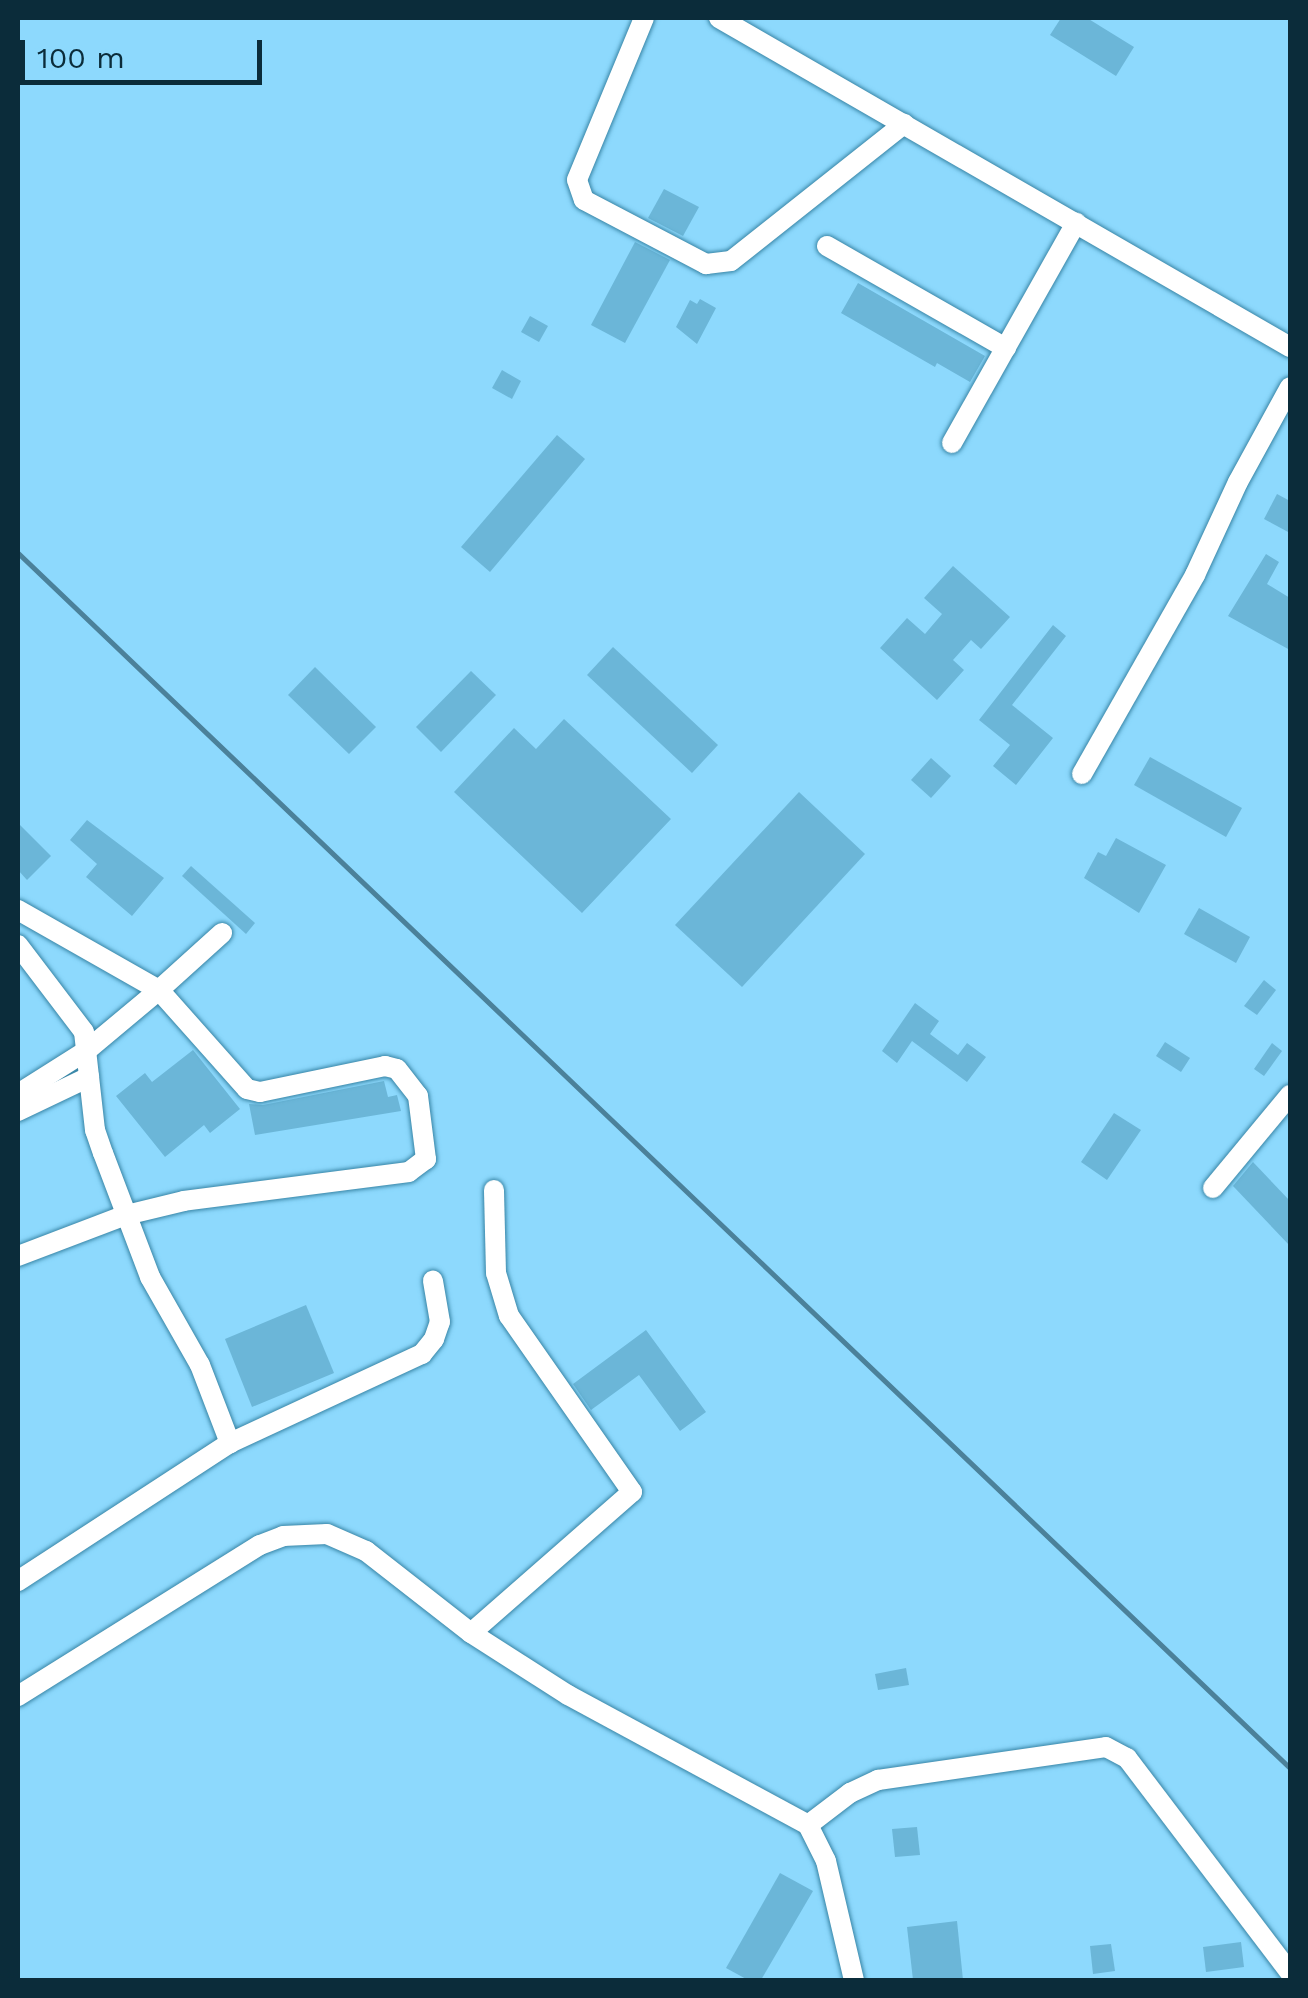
<!DOCTYPE html>
<style>
body{margin:0}
#map{position:relative;width:1308px;height:1998px;overflow:hidden;background:#8dd9fd;font-family:"Work Sans",sans-serif}
div>[style]{position:absolute}
[style*='--x']{left:calc(var(--x)*1px);top:calc(var(--y)*1px);width:calc(var(--w)*1px);rotate:calc(var(--a)*1deg)}
.building>*{inset:0;background:#6bb6d8}
.roads{filter:drop-shadow(0 0 2px #3885a6) drop-shadow(0 0 2px #3885a6)}
.minor>*{height:20px;margin:-10px;padding:0 10px;transform-origin:10px;border-radius:10px;background:#fff}
.rail>*{height:5px;margin:-2.5px;padding:0 2.5px;transform-origin:2.5px;border-radius:2.5px;background:#4b819a}
span{translate:-50% -50%;white-space:nowrap;text-align:center;line-height:1.15;-webkit-text-stroke:10px #8dd9fd;paint-order:stroke}
.frame{position:absolute;inset:0;border:20px solid #0b2c3a;pointer-events:none}
.scale{position:absolute;left:20px;top:40px;width:242px;height:45px;box-sizing:border-box;border:5px solid #0b2c3a;border-top:0;padding-left:12px;font-size:30px;line-height:35px;white-space:nowrap;color:#0b2c3a;-webkit-text-stroke:8px #8dd9fd;paint-order:stroke}
</style>
<div id="map">
<div class="building">
<i style="clip-path:polygon(1061px 18px,1087px 18px,1134px 47px,1116px 76px,1050px 35px)"></i>
<i style="clip-path:polygon(664px 189px,699px 207px,683px 236px,648px 218px)"></i>
<i style="clip-path:polygon(635px 242px,670px 260px,625px 343px,591px 325px)"></i>
<i style="clip-path:polygon(858px 283px,985px 356px,970px 382px,937px 363px,935px 367px,841px 313px)"></i>
<i style="clip-path:polygon(700px 299px,716px 308px,697px 344px,676px 327px,690px 300px,697px 304px)"></i>
<i style="clip-path:polygon(530px 316px,548px 326px,539px 342px,521px 332px)"></i>
<i style="clip-path:polygon(502px 370px,521px 381px,512px 399px,492px 388px)"></i>
<i style="clip-path:polygon(557px 435px,585px 459px,490px 572px,461px 547px)"></i>
<i style="clip-path:polygon(1277px 494px,1290px 501px,1290px 533px,1264px 519px)"></i>
<i style="clip-path:polygon(1266px 554px,1279px 562px,1267px 584px,1290px 598px,1290px 650px,1228px 616px)"></i>
<i style="clip-path:polygon(953px 566px,1010px 617px,981px 649px,971px 640px,953px 660px,964px 670px,937px 700px,880px 648px,907px 618px,925px 634px,942px 614px,924px 598px)"></i>
<i style="clip-path:polygon(1053px 625px,1066px 636px,1012px 705px,1053px 738px,1016px 785px,993px 766px,1010px 745px,979px 720px)"></i>
<i style="clip-path:polygon(613px 647px,718px 745px,692px 773px,587px 675px)"></i>
<i style="clip-path:polygon(315px 667px,376px 727px,349px 754px,288px 695px)"></i>
<i style="clip-path:polygon(471px 671px,496px 695px,441px 752px,416px 727px)"></i>
<i style="clip-path:polygon(564px 719px,671px 819px,582px 913px,454px 792px,514px 728px,536px 749px)"></i>
<i style="clip-path:polygon(1150px 757px,1242px 808px,1226px 837px,1134px 785px)"></i>
<i style="clip-path:polygon(931px 758px,951px 776px,931px 798px,911px 780px)"></i>
<i style="clip-path:polygon(799px 792px,865px 854px,742px 987px,675px 925px)"></i>
<i style="clip-path:polygon(87px 820px,164px 878px,132px 916px,86px 877px,97px 864px,70px 840px)"></i>
<i style="clip-path:polygon(18px 823px,51px 856px,27px 880px,18px 870px)"></i>
<i style="clip-path:polygon(1116px 838px,1166px 865px,1139px 913px,1084px 878px,1098px 852px,1106px 856px)"></i>
<i style="clip-path:polygon(191px 866px,255px 923px,246px 934px,182px 876px)"></i>
<i style="clip-path:polygon(1199px 908px,1250px 937px,1236px 963px,1184px 934px)"></i>
<i style="clip-path:polygon(1264px 980px,1276px 990px,1257px 1015px,1244px 1006px)"></i>
<i style="clip-path:polygon(915px 1003px,939px 1021px,930px 1034px,958px 1055px,967px 1043px,986px 1057px,967px 1082px,912px 1041px,897px 1063px,882px 1051px)"></i>
<i style="clip-path:polygon(1165px 1042px,1190px 1058px,1181px 1072px,1156px 1056px)"></i>
<i style="clip-path:polygon(1272px 1043px,1282px 1051px,1264px 1076px,1254px 1069px)"></i>
<i style="clip-path:polygon(193px 1050px,240px 1109px,210px 1133px,204px 1125px,165px 1157px,116px 1096px,145px 1073px,152px 1082px)"></i>
<i style="clip-path:polygon(384px 1081px,388px 1097px,397px 1095px,401px 1111px,255px 1135px,249px 1104px,263px 1105px)"></i>
<i style="clip-path:polygon(1114px 1113px,1141px 1130px,1107px 1180px,1081px 1162px)"></i>
<i style="clip-path:polygon(1253px 1162px,1290px 1201px,1290px 1246px,1233px 1186px)"></i>
<i style="clip-path:polygon(306px 1305px,334px 1373px,252px 1407px,225px 1339px)"></i>
<i style="clip-path:polygon(646px 1330px,706px 1412px,680px 1431px,639px 1375px,591px 1410px,573px 1384px)"></i>
<i style="clip-path:polygon(906px 1668px,909px 1685px,878px 1690px,875px 1674px)"></i>
<i style="clip-path:polygon(917px 1827px,920px 1855px,895px 1857px,892px 1829px)"></i>
<i style="clip-path:polygon(780px 1873px,813px 1891px,761px 1980px,748px 1980px,726px 1968px)"></i>
<i style="clip-path:polygon(957px 1921px,963px 1980px,913px 1980px,907px 1927px)"></i>
<i style="clip-path:polygon(1241px 1942px,1244px 1967px,1206px 1972px,1203px 1947px)"></i>
<i style="clip-path:polygon(1111px 1944px,1115px 1971px,1093px 1974px,1090px 1946px)"></i>
</div>
<div class="roads">
<div class="minor">
<i style="--x:644;--y:18;--w:175;--a:112.5"></i>
<i style="--x:577;--y:180;--w:21;--a:71"></i>
<i style="--x:584;--y:200;--w:138;--a:27.7"></i>
<i style="--x:706;--y:264;--w:25;--a:-7"></i>
<i style="--x:731;--y:261;--w:221;--a:-38.4"></i>
<i style="--x:719;--y:18;--w:659;--a:29.95"></i>
<i style="--x:827;--y:246;--w:206;--a:29.7"></i>
<i style="--x:952;--y:443;--w:253;--a:-60.6"></i>
<i style="--x:1082;--y:774;--w:229;--a:-60.4"></i>
<i style="--x:1195;--y:575;--w:102;--a:-65.2"></i>
<i style="--x:1238;--y:482;--w:108;--a:-61.3"></i>
<i style="--x:18;--y:910;--w:162;--a:29.6"></i>
<i style="--x:159;--y:990;--w:85;--a:-42.1"></i>
<i style="--x:18;--y:945;--w:109;--a:52.8"></i>
<i style="--x:84;--y:1032;--w:99;--a:83.6"></i>
<i style="--x:95;--y:1130;--w:24;--a:71"></i>
<i style="--x:103;--y:1153;--w:133;--a:69.2"></i>
<i style="--x:150;--y:1277;--w:101;--a:60.4"></i>
<i style="--x:200;--y:1365;--w:84;--a:69"></i>
<i style="--x:18;--y:1094;--w:80;--a:-32.3"></i>
<i style="--x:86;--y:1051;--w:95;--a:-39.9"></i>
<i style="--x:159;--y:990;--w:132;--a:48.4"></i>
<i style="--x:247;--y:1089;--w:13;--a:13"></i>
<i style="--x:260;--y:1092;--w:128;--a:-11.7"></i>
<i style="--x:385;--y:1066;--w:12;--a:14"></i>
<i style="--x:397;--y:1069;--w:34;--a:52"></i>
<i style="--x:418;--y:1096;--w:64;--a:82.8"></i>
<i style="--x:426;--y:1159;--w:21;--a:143"></i>
<i style="--x:409;--y:1172;--w:227;--a:172.7"></i>
<i style="--x:184;--y:1201;--w:60;--a:166.4"></i>
<i style="--x:126;--y:1215;--w:116;--a:159.2"></i>
<i style="--x:18;--y:1111;--w:79;--a:-25.6"></i>
<i style="--x:1213;--y:1188;--w:121;--a:-50.4"></i>
<i style="--x:18;--y:1581;--w:253;--a:-33.1"></i>
<i style="--x:230;--y:1443;--w:212;--a:-24.9"></i>
<i style="--x:422;--y:1354;--w:19;--a:-51"></i>
<i style="--x:434;--y:1339;--w:18;--a:-71"></i>
<i style="--x:440;--y:1322;--w:42;--a:-99.7"></i>
<i style="--x:471;--y:1633;--w:214;--a:-41.2"></i>
<i style="--x:632;--y:1492;--w:215;--a:-124.9"></i>
<i style="--x:509;--y:1316;--w:45;--a:-106.8"></i>
<i style="--x:496;--y:1273;--w:83;--a:-91.4"></i>
<i style="--x:18;--y:1696;--w:285;--a:-32"></i>
<i style="--x:260;--y:1545;--w:25;--a:-21"></i>
<i style="--x:283;--y:1536;--w:44;--a:-2.6"></i>
<i style="--x:327;--y:1534;--w:43;--a:23.6"></i>
<i style="--x:366;--y:1551;--w:133;--a:38"></i>
<i style="--x:471;--y:1633;--w:115;--a:32.6"></i>
<i style="--x:568;--y:1695;--w:273;--a:28.4"></i>
<i style="--x:808;--y:1825;--w:40;--a:63.4"></i>
<i style="--x:826;--y:1861;--w:122;--a:76.8"></i>
<i style="--x:808;--y:1825;--w:53;--a:-37.3"></i>
<i style="--x:850;--y:1793;--w:31;--a:-25"></i>
<i style="--x:878;--y:1780;--w:230;--a:-8.2"></i>
<i style="--x:1106;--y:1747;--w:24;--a:28"></i>
<i style="--x:1127;--y:1758;--w:270;--a:52.8"></i>
</div>
</div>
<div class="rail">
<i style="--x:18;--y:553;--w:1759;--a:43.69"></i>
</div>
<div class="frame"></div>
<div class="scale">100 m</div>
</div>
